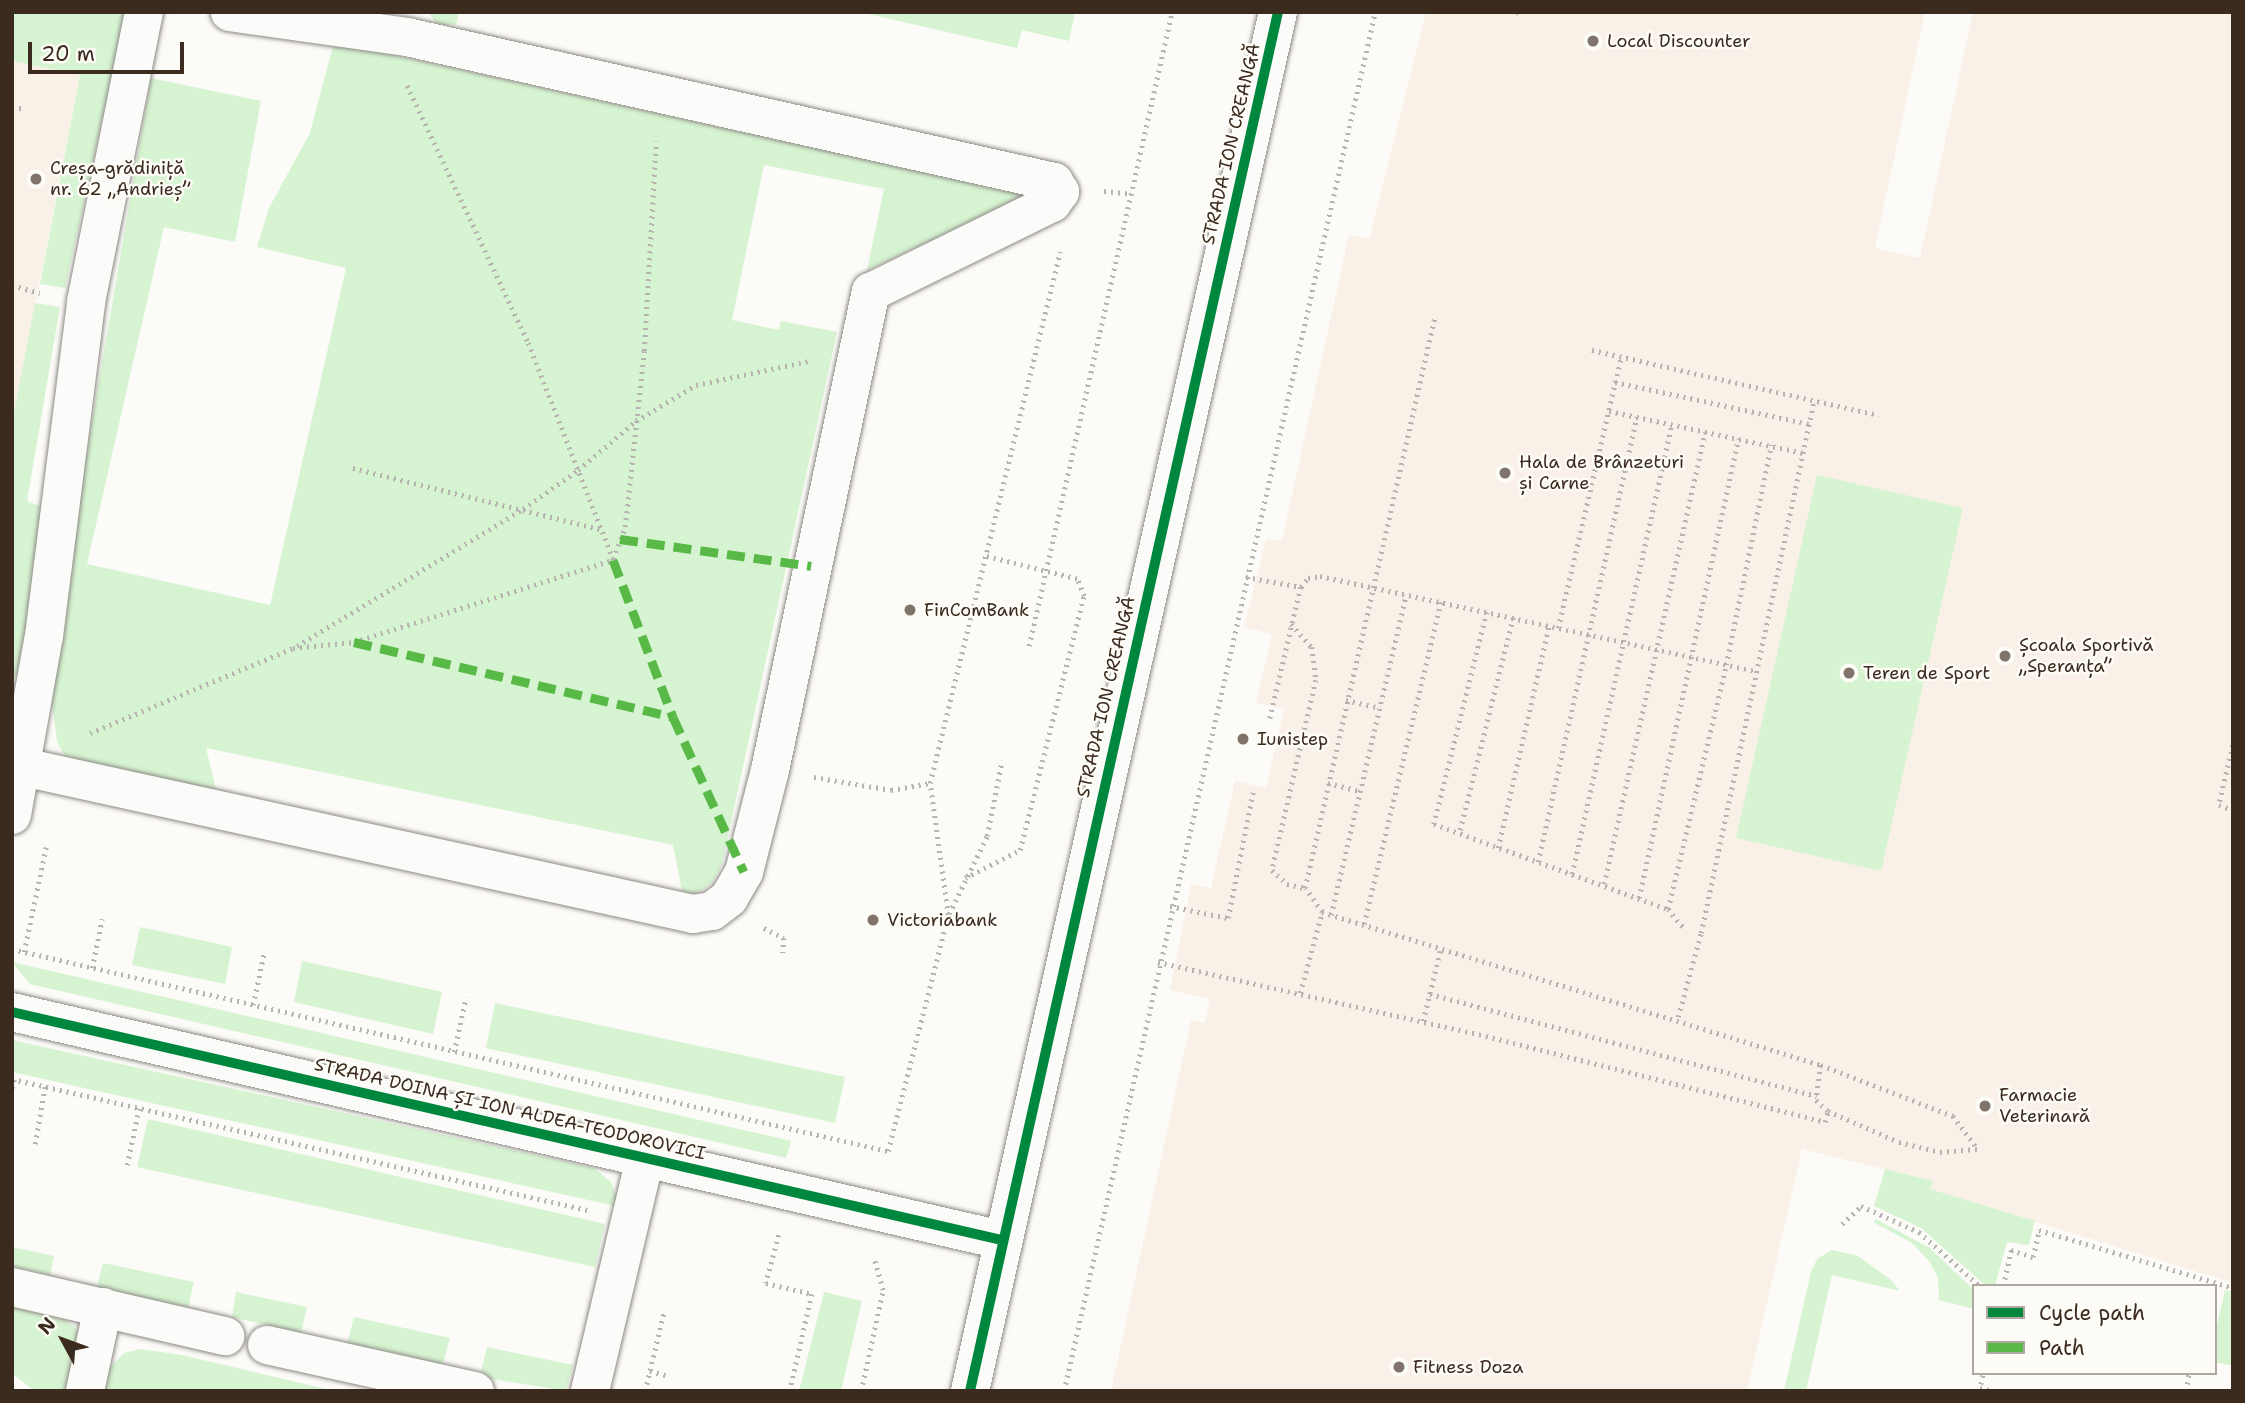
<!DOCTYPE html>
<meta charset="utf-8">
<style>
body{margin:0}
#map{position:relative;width:2245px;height:1403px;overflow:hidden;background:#fcfbf8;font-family:"Shantell Sans",sans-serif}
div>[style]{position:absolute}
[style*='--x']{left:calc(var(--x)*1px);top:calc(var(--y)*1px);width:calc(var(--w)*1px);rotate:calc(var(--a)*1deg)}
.built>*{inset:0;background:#f9f1e8}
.green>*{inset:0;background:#d6f4d1}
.path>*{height:4.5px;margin-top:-2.25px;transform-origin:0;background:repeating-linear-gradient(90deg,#b6b4b1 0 2px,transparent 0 7px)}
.roads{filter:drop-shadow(0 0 2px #8d8985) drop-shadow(0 0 2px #8d8985)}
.minor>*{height:38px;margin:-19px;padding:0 19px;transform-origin:19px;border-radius:19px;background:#fbfbf9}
.major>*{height:38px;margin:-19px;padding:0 19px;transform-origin:19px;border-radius:19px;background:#fbfbf9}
.quiet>*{height:9px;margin-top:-4.5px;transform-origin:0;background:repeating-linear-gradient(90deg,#58b947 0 18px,transparent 0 27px)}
.cycleway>*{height:10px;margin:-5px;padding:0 5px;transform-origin:5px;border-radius:5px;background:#00873e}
.dots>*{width:19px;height:19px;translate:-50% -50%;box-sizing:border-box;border:4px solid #fdfcf7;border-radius:50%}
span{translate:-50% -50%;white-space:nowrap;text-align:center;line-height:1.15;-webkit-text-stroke:5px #fdfcf7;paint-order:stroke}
.poi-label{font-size:18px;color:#3b2a1e}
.left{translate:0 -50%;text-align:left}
.street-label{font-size:18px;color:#3b2a1e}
.frame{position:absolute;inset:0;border:14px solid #3b2a1e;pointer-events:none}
.legend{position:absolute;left:1972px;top:1284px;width:245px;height:91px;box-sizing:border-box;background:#fdfcf7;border:2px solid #afa8a0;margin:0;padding:9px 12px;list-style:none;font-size:21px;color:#3b2a1e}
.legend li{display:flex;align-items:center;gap:14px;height:35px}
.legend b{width:35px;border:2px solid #afa8a0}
.north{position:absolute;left:28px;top:1305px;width:70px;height:70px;-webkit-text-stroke:5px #fdfcf7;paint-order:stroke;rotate:311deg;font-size:19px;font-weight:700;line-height:28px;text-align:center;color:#3b2a1e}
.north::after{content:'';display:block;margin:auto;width:24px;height:32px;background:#3b2a1e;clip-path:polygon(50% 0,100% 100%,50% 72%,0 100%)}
.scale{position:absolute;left:28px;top:42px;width:156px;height:32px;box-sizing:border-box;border:4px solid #3b2a1e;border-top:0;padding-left:9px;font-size:21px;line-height:24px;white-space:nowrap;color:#3b2a1e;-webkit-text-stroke:5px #fdfcf7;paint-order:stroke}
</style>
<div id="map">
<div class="built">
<i style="clip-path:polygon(1426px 12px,1925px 12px,1875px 248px,1920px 258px,1973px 12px,2233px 12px,2233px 1283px,1930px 1189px,1932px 1181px,1802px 1149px,1747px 1391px,1111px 1391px,1191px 1020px,1205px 1023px,1210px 999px,1170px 990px,1191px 884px,1211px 888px,1235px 781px,1266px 788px,1284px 709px,1256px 703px,1272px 634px,1244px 627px,1266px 539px,1282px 540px,1349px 235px,1369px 239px)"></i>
<i style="clip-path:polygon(12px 61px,80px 75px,12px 423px)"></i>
</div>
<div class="green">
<i style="clip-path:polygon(12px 12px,126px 12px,65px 288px,40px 284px,80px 75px,12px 61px)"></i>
<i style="clip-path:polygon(428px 12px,459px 12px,456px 25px,437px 24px)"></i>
<i style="clip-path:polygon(859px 12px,1075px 12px,1069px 41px,1022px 30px,1017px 48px)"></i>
<i style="clip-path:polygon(334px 42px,1029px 195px,867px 270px,884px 189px,764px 165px,732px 320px,779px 330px,781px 321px,837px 332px,722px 864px,713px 882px,696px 894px,682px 891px,673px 845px,206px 748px,216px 789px,92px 768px,64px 755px,57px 741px,51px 696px,61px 602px,151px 78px,261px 101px,235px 242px,164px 227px,87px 564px,270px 605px,346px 268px,257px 247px,269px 208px,310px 133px)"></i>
<i style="clip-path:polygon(35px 303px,60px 307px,27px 501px,48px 509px,19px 671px,12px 680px,12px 423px)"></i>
<i style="clip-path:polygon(1817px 475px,1963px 508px,1881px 871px,1736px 838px)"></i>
<i style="clip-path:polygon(140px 927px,232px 947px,225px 984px,132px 965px)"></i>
<i style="clip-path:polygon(302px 961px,442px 992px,433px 1034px,294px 1002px)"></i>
<i style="clip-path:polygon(12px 962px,791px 1141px,786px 1158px,30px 984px)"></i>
<i style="clip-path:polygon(495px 1003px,845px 1077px,835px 1123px,486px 1048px)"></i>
<i style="clip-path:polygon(12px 1040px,594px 1168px,611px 1182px,620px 1207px,12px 1072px)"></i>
<i style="clip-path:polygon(148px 1119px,605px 1224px,595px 1267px,137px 1167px)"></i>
<i style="clip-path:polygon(1885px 1169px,1933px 1181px,1930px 1189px,2035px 1221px,2029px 1245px,2007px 1242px,1995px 1286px,1986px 1286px,1921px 1228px,1874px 1206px)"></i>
<i style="clip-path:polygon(1876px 1219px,1930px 1248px,1974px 1290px,1974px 1309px,1939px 1300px,1938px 1278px,1929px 1261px,1912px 1243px,1873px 1222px)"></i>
<i style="clip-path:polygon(12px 1247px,54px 1256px,50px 1275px,12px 1266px)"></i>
<i style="clip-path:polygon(1832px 1250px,1858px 1256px,1891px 1280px,1900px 1291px,1832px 1275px,1806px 1391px,1784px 1391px,1811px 1272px,1817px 1259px)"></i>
<i style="clip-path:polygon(103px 1263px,194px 1282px,188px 1308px,97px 1287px)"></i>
<i style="clip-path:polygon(2225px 1290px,2233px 1292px,2233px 1366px,2215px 1362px,2215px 1334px)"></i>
<i style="clip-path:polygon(236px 1292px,307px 1307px,301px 1333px,232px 1317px)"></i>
<i style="clip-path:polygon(824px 1292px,862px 1301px,841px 1391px,799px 1391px)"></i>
<i style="clip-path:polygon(12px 1307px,63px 1319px,74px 1326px,81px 1339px,73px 1391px,34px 1391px,12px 1373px)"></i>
<i style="clip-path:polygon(354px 1317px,450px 1338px,442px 1367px,347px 1344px)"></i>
<i style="clip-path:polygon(487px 1347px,573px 1365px,566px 1391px,480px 1377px)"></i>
<i style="clip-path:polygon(140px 1349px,182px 1355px,334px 1391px,105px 1391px,110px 1367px,124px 1353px)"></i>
</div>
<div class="path">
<i style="--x:1517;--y:12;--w:2;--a:27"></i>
<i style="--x:12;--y:107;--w:14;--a:8"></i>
<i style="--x:1104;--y:191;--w:27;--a:6"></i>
<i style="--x:12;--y:285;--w:29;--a:16"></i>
<i style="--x:1592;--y:350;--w:294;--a:12.8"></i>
<i style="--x:1615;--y:382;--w:198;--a:12.2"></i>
<i style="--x:1609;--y:411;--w:199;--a:12.2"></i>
<i style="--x:353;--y:468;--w:254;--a:13.9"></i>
<i style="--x:613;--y:559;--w:34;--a:-69"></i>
<i style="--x:625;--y:527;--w:177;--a:-83.8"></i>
<i style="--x:644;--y:351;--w:210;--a:-86.7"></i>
<i style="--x:1246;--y:577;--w:56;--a:10.3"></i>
<i style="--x:1301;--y:587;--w:135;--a:103.3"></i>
<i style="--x:1301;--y:587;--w:11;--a:-52"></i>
<i style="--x:1308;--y:578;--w:12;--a:-9"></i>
<i style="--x:1320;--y:576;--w:444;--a:12.3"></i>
<i style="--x:1487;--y:612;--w:219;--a:104"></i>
<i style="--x:1434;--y:824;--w:249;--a:20"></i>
<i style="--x:1668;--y:909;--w:26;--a:50"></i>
<i style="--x:1291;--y:624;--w:31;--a:48"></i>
<i style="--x:1312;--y:647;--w:33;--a:83"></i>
<i style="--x:1316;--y:680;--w:195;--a:103"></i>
<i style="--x:1272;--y:870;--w:21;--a:43"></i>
<i style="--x:1287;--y:884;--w:18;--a:13"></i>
<i style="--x:1558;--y:628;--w:278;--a:-76.9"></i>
<i style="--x:297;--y:646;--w:264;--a:-31.2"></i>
<i style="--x:523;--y:509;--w:67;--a:-35.3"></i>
<i style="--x:578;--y:470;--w:76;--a:-40.2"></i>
<i style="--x:636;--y:421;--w:70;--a:-31"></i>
<i style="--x:696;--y:385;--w:116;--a:-12"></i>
<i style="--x:1029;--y:646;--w:650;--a:-77.29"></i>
<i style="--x:1346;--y:700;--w:35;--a:13"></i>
<i style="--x:90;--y:733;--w:220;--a:-22.7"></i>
<i style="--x:293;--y:648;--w:61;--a:-5.6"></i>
<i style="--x:354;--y:642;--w:272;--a:-17.6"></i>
<i style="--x:613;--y:560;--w:235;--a:-111.4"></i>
<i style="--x:527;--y:341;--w:284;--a:-115.2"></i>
<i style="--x:2233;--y:745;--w:62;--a:103.1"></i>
<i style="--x:2219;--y:805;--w:15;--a:20"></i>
<i style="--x:814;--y:777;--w:78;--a:9.6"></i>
<i style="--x:891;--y:790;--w:40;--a:-10"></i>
<i style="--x:1328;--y:783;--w:33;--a:14"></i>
<i style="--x:1460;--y:830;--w:219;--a:-76"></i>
<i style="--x:1498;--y:848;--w:228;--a:-77.1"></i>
<i style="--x:1538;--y:862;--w:456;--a:-77.5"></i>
<i style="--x:1572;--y:874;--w:461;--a:-77.5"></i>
<i style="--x:965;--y:878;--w:62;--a:-27"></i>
<i style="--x:1020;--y:850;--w:262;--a:-75.9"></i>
<i style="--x:1084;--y:596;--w:18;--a:-112"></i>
<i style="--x:1077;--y:579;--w:95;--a:-166"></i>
<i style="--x:1604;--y:884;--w:463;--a:-77.4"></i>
<i style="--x:1639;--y:898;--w:470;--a:-77.8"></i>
<i style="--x:1170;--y:906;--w:59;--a:11.7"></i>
<i style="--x:1228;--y:918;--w:128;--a:-78.8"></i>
<i style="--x:1668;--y:909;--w:251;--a:-76.6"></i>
<i style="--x:1726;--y:665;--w:225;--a:-78.4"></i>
<i style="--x:1322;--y:912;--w:29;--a:-125"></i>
<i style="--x:1305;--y:888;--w:587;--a:-77.2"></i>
<i style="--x:949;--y:914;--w:87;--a:-64"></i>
<i style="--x:987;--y:836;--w:77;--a:-78.8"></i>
<i style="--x:1331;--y:915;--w:329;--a:-76.8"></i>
<i style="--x:1364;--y:924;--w:331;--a:-76.6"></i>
<i style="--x:764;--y:928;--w:22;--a:27"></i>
<i style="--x:784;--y:938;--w:15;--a:94"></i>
<i style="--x:12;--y:949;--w:899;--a:12.99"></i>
<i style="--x:888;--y:1151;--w:244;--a:-75.7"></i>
<i style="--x:948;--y:915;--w:133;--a:-97.8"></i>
<i style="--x:930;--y:783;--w:547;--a:-76.24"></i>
<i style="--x:24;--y:952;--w:107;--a:-78.2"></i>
<i style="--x:1158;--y:962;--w:336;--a:12.7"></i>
<i style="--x:1486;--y:1036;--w:350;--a:14.2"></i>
<i style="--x:1825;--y:1122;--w:11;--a:-75"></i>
<i style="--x:1828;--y:1111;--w:77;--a:23.6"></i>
<i style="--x:1899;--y:1142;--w:42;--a:13.7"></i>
<i style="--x:1940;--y:1152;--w:38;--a:-5"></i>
<i style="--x:92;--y:968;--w:50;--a:-78.5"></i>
<i style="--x:1300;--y:993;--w:84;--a:-74.8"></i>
<i style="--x:1322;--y:912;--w:522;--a:17.05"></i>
<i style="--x:1821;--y:1065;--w:142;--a:21.1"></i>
<i style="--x:1953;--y:1116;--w:40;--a:53"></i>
<i style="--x:1430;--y:994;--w:400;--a:14.8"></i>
<i style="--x:253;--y:1005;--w:53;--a:-78.1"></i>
<i style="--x:1678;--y:1017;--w:87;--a:-74.7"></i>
<i style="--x:1701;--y:933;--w:545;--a:-78.03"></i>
<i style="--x:1423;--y:1021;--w:76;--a:-76.3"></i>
<i style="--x:454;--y:1052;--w:56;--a:-77.7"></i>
<i style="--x:1821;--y:1065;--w:35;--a:98"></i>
<i style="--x:1816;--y:1100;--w:16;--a:43"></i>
<i style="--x:12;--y:1079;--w:590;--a:12.83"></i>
<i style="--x:12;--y:1088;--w:9;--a:-77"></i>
<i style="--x:35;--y:1144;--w:59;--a:-80.2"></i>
<i style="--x:127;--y:1165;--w:58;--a:-78.1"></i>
<i style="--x:1842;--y:1224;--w:26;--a:-43"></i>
<i style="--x:1861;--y:1206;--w:64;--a:24.1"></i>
<i style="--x:1919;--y:1232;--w:81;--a:41.5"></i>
<i style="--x:779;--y:1235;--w:50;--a:105.2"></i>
<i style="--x:766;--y:1283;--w:47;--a:13.4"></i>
<i style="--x:812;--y:1294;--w:99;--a:102.8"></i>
<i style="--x:2003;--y:1286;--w:37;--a:-77"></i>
<i style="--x:2011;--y:1250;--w:23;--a:18"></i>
<i style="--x:2033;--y:1257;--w:28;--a:-77"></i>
<i style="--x:2039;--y:1230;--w:202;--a:16.6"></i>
<i style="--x:650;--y:1371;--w:20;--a:15"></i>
<i style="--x:1980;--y:1388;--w:14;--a:12"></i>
<i style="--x:645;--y:1391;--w:82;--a:-76.6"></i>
<i style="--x:861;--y:1391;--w:103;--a:-77.7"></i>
<i style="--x:883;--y:1290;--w:32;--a:-106"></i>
<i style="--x:1064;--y:1391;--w:1414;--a:-77.29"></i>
<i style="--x:1979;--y:1391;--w:18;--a:-77"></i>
<i style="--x:2186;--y:1391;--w:18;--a:-81"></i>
</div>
<div class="roads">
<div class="minor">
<i style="--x:23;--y:767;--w:686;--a:12.37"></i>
<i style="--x:693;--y:914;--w:19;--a:-9"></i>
<i style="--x:712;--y:911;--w:21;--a:-37"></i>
<i style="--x:729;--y:898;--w:30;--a:-60"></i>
<i style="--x:744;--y:872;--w:105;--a:-75.7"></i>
<i style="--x:770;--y:770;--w:489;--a:-78.1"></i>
<i style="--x:871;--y:292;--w:202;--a:-26.2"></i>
<i style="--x:1052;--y:203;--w:14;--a:-54"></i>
<i style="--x:1060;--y:192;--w:12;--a:-121"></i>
<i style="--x:1054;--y:182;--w:663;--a:-167.37"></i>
<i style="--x:407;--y:37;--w:179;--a:-172"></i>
<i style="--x:12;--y:815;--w:182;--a:-79.9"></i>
<i style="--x:44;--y:636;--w:337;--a:-82.8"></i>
<i style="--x:86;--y:302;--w:296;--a:-78.7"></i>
<i style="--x:12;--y:1012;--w:1015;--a:12.98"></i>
<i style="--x:12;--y:1287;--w:219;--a:13"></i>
<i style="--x:267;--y:1345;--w:213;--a:12.5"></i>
<i style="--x:85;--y:1391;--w:86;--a:-77.9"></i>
<i style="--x:590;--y:1391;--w:238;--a:-76.7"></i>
</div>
<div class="major">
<i style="--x:970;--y:1391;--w:1413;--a:-77.41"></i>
</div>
</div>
<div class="quiet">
<i style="--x:620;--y:539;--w:193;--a:8"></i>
<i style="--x:613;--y:560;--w:168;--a:69.1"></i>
<i style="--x:673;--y:717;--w:170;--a:65.4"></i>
<i style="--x:354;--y:642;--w:328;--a:13.2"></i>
</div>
<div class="cycleway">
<i style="--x:12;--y:1012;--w:1015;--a:12.98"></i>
<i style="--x:970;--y:1391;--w:1413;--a:-77.41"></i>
</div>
<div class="dots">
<i style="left:1593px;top:41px;background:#7f736a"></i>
<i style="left:36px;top:179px;background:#7f736a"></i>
<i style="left:1505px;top:473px;background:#7f736a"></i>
<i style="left:910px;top:610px;background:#7f736a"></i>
<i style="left:2005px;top:656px;background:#7f736a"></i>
<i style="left:1849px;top:673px;background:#7f736a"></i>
<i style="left:1243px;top:739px;background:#7f736a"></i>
<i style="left:873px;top:920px;background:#7f736a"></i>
<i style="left:1985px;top:1106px;background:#7f736a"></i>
<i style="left:1399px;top:1367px;background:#7f736a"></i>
</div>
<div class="poi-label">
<span class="left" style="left:1607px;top:41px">Local Discounter</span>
<span class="left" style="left:50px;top:179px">Creșa-grădiniță<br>nr. 62 „Andrieș”</span>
<span class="left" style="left:1519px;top:473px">Hala de Brânzeturi<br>și Carne</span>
<span class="left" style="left:924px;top:610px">FinComBank</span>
<span class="left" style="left:2019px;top:656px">Școala Sportivă<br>„Speranța”</span>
<span class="left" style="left:1863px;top:673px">Teren de Sport</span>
<span class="left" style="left:1257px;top:739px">Iunistep</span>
<span class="left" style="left:887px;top:920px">Victoriabank</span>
<span class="left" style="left:1999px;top:1106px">Farmacie<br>Veterinară</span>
<span class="left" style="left:1413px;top:1367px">Fitness Doza</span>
</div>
<div class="street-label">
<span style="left:1231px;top:144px;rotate:-77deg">STRADA ION CREANGĂ</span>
<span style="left:1106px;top:697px;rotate:-77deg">STRADA ION CREANGĂ</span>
<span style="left:510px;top:1109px;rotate:13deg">STRADA DOINA ȘI ION ALDEA-TEODOROVICI</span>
</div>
<div class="frame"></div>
<ul class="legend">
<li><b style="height:9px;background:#00873e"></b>Cycle path</li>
<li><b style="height:9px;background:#58b947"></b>Path</li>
</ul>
<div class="north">N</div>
<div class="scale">20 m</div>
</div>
